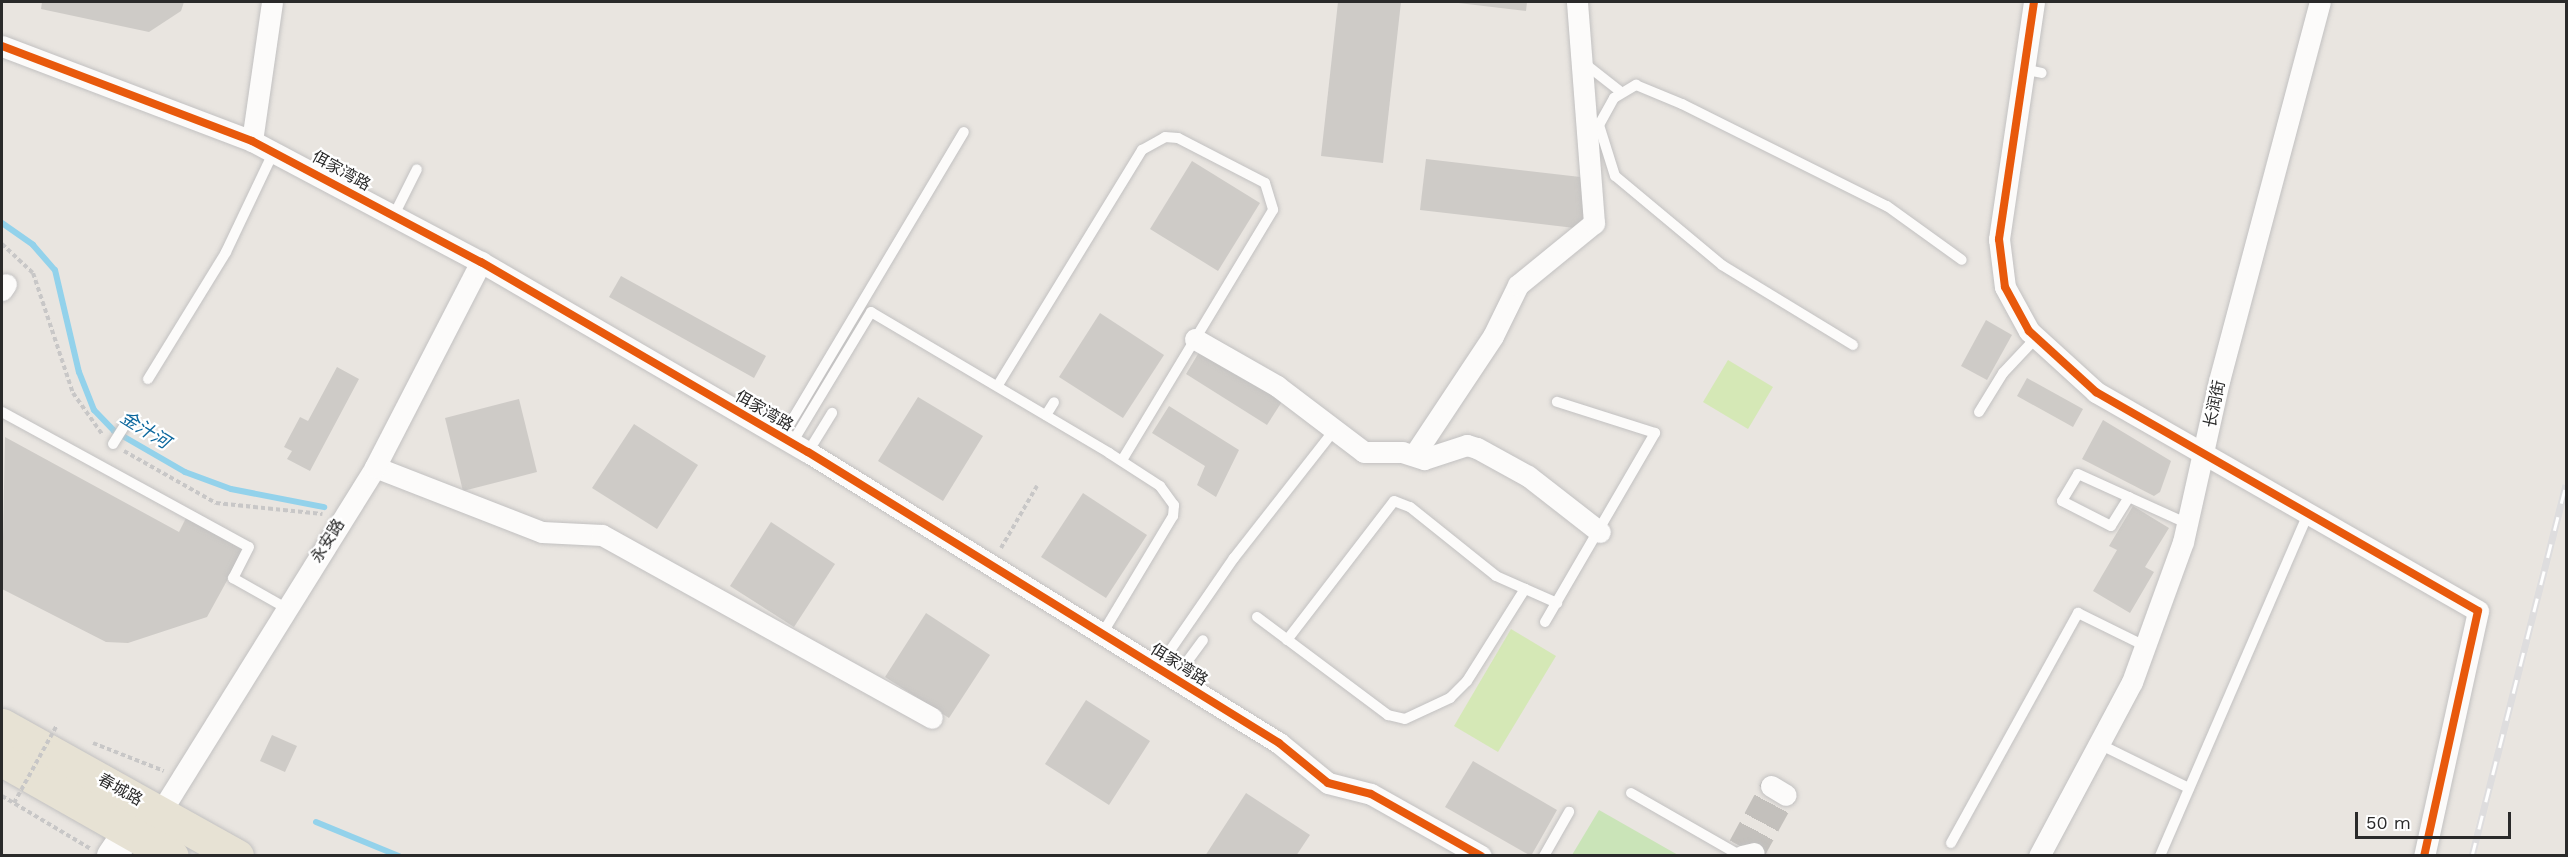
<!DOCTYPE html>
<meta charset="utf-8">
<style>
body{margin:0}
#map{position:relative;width:2568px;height:857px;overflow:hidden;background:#e9e5e0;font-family:"Work Sans","Noto Sans SC",sans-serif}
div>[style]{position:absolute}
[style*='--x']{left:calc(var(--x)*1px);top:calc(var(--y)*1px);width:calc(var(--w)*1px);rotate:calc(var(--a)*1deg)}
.green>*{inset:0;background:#cae4b8}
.pitch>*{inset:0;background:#d5e8b6}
.stream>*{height:6px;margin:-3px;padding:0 3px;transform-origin:3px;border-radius:3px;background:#93d2eb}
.building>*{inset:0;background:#cecbc7}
.street-tunnel>*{height:21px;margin-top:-10.5px;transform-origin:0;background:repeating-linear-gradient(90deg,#c3c0bc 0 21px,transparent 0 31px)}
.path>*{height:4px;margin-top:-2px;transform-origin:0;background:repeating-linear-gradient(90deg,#c8c7c7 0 4.5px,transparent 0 7.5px)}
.roads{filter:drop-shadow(0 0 2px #c2c1c1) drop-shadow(0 0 2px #c2c1c1)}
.lane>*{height:10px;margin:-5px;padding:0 5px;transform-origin:5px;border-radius:5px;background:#fcfbfa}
.street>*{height:21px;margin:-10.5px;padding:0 10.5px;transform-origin:10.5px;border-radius:10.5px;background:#fcfbfa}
.secondary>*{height:30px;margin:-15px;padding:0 15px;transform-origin:15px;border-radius:15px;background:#fcfbfa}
.primary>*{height:33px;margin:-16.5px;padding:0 16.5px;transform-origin:16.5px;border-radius:16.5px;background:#e7e2d4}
.rail>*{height:7px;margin-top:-3.5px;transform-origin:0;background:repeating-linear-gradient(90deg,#fff 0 14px,#deddde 0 28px);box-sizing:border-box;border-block:2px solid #deddde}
.path-bridge>*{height:4px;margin-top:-2px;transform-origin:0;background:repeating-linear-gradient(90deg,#c8c7c7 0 4.5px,transparent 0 7.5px)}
.cycleway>*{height:8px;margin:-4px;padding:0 4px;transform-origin:4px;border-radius:4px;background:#e8590c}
span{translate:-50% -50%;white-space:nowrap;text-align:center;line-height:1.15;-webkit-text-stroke:4.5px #fff;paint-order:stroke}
.street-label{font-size:16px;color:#2a2a2a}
.water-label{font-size:18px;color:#0c679d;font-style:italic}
.frame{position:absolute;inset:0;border:3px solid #2a2a2a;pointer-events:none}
.scale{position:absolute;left:2355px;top:812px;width:156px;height:27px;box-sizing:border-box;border:3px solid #2a2a2a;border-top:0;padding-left:8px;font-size:18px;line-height:21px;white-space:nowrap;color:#2a2a2a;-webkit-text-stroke:4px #fff;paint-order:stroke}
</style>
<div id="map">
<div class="green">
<i style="clip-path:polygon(1599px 810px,1678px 855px,1572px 855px)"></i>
</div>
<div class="pitch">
<i style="clip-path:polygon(1728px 360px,1773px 387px,1748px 429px,1703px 402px)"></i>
<i style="clip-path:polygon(1511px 629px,1556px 656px,1498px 752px,1454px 726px)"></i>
</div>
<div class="stream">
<i style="--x:2;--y:223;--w:38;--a:35"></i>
<i style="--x:33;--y:245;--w:33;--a:49"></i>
<i style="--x:55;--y:270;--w:105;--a:76.8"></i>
<i style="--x:79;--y:372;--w:41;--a:68.5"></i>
<i style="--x:94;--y:410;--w:29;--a:46"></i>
<i style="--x:114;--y:431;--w:82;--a:30"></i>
<i style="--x:185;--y:472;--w:49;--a:20.3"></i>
<i style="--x:231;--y:489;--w:95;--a:11"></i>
<i style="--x:316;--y:822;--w:90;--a:22.3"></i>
</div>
<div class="building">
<i style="clip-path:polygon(42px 2px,184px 2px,181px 11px,149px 32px,41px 9px)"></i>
<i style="clip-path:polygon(1338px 2px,1401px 2px,1383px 163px,1321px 156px)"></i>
<i style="clip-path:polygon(1450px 2px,1527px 2px,1526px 11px)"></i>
<i style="clip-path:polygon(1426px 159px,1589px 178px,1583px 229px,1420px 210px)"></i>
<i style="clip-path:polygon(1192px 161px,1260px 203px,1218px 271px,1150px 229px)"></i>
<i style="clip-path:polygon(621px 276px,766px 356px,754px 378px,609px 297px)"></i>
<i style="clip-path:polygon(1100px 313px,1164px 355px,1123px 418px,1059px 377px)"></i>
<i style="clip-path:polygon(1986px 320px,2012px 335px,1987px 380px,1961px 366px)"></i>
<i style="clip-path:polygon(1201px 349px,1283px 400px,1267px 425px,1186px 374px)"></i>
<i style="clip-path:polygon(337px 367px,359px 379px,310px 471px,287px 459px,292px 451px,284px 447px,300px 417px,308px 421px)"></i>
<i style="clip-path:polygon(2027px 378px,2083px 409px,2073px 427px,2017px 396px)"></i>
<i style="clip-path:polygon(918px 397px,983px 436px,943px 501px,878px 461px)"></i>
<i style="clip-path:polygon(519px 399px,537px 472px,463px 491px,445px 418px)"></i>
<i style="clip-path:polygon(1169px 406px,1239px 450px,1216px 497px,1197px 485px,1205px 466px,1152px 433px)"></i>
<i style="clip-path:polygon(2103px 420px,2171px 461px,2160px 492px,2154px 496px,2082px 459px)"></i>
<i style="clip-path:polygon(634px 424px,698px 465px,657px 529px,592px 488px)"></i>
<i style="clip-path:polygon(5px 437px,179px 532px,187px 516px,245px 548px,207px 617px,128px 643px,106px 642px,2px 589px)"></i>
<i style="clip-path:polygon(1083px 493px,1147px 535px,1106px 598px,1041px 557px)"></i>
<i style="clip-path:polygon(2133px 506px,2169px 528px,2145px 567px,2154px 572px,2130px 613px,2093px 591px,2117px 550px,2109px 546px)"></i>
<i style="clip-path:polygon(771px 522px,835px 564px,794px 627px,730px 586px)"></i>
<i style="clip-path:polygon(926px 613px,990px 655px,949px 718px,885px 677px)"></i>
<i style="clip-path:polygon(1086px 700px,1150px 741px,1109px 805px,1045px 764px)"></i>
<i style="clip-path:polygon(272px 735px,297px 746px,285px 772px,260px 761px)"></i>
<i style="clip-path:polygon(1473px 761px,1557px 810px,1531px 856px,1445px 807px)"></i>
<i style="clip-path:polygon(1246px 793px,1310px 835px,1296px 856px,1205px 856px)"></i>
</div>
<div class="street-tunnel">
<i style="--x:1739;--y:845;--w:67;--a:-61.5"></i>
<i style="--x:1754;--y:853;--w:66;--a:-61.1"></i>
</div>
<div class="path">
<i style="--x:2;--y:244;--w:42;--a:43.1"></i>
<i style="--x:33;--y:273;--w:126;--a:71.6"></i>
<i style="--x:73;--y:393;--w:50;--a:54.7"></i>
<i style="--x:124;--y:451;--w:106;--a:29.5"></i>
<i style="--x:216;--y:503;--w:107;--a:5.9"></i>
<i style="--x:1001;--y:548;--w:72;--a:-59.9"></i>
<i style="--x:93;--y:743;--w:76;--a:21.5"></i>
<i style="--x:2;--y:796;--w:104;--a:30.8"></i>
</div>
<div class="roads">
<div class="lane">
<i style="--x:1584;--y:63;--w:47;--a:38.1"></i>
<i style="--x:2023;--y:69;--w:19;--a:12"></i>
<i style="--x:394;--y:215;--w:51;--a:-63.4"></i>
<i style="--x:1853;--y:345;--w:153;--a:-148.6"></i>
<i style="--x:1722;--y:265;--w:139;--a:-140.2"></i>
<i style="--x:1615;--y:176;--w:53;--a:-107.4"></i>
<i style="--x:1599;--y:125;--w:31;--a:-61"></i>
<i style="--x:1614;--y:98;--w:26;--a:-31"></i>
<i style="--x:1636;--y:85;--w:50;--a:22.4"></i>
<i style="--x:1682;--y:104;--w:229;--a:26.5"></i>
<i style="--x:1887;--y:206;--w:92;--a:35.8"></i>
<i style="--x:148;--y:379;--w:149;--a:-58.4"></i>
<i style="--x:226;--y:252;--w:112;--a:-64.6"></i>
<i style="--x:998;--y:385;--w:276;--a:-58.5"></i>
<i style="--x:1142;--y:150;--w:26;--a:-29"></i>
<i style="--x:1165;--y:137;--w:13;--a:4"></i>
<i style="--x:1178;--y:138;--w:98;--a:27.3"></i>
<i style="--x:1265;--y:183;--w:28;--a:73"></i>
<i style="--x:1273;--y:210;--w:292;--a:121.1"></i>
<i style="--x:2;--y:412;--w:281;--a:28.7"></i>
<i style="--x:249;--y:547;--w:35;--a:117"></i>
<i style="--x:233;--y:578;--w:61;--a:29.5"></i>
<i style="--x:1979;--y:412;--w:46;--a:-58.4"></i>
<i style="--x:2003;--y:373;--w:47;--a:-46.7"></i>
<i style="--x:1046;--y:415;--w:15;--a:-58"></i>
<i style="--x:782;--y:437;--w:355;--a:-59.2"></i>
<i style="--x:792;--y:443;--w:153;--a:-58.9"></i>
<i style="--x:871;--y:312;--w:277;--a:30.6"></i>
<i style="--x:1109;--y:453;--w:61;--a:32.9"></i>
<i style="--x:1160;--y:486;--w:24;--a:54"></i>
<i style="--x:1174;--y:505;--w:11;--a:95"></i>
<i style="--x:1173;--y:516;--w:138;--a:121"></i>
<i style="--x:113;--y:444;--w:22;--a:-58"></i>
<i style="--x:808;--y:452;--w:46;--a:-58.4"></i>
<i style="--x:2129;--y:497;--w:34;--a:122"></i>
<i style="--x:2111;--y:526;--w:55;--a:-153"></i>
<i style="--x:2062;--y:501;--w:31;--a:-59"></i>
<i style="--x:2078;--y:474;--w:121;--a:24.4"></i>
<i style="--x:1257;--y:617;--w:164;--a:36.8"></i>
<i style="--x:1388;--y:715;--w:17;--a:13"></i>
<i style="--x:1405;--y:719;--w:50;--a:-25"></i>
<i style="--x:1450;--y:698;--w:24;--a:-45"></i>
<i style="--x:1467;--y:681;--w:109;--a:-57.8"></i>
<i style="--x:1545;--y:622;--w:219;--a:-59.8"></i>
<i style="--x:1655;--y:433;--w:103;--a:-162.4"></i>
<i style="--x:1287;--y:640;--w:175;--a:-52.4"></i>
<i style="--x:1394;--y:501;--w:17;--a:21"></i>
<i style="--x:1410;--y:507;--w:110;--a:38.7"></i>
<i style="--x:1496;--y:576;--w:67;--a:23.9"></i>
<i style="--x:1158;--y:668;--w:134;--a:-55.4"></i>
<i style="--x:1234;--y:558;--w:154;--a:-51.9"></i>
<i style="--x:1175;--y:678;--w:47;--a:-53.6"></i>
<i style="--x:2099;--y:744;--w:100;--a:26.1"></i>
<i style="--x:1631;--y:793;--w:127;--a:29.8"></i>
<i style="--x:1951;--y:843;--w:263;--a:-61.1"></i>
<i style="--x:2078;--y:613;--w:75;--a:26.2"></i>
<i style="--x:1544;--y:856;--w:51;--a:-60.4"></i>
<i style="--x:2160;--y:856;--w:370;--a:-66.6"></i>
</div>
<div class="street">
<i style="--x:2034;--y:2;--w:240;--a:98.4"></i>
<i style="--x:1999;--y:239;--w:48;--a:82.9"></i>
<i style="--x:2005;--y:287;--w:50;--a:61.4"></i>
<i style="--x:2029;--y:331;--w:91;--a:42.3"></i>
<i style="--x:2096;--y:392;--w:440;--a:29.8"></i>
<i style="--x:2478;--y:611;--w:251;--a:102.4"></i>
<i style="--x:2;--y:46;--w:267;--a:20.8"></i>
<i style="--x:252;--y:141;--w:259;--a:27.9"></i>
<i style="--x:481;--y:262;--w:378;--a:30.2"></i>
<i style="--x:808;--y:452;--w:554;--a:31.71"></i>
<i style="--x:1279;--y:743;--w:63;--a:39.2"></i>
<i style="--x:1328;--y:783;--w:44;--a:14.3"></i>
<i style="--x:1371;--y:794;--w:126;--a:29.4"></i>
<i style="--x:252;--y:141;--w:140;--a:-81.8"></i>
<i style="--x:2;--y:290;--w:7;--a:-56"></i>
<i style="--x:1195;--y:339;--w:95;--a:29.8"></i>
<i style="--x:1277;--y:386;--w:109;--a:37.2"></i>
<i style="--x:1364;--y:452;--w:38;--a:0"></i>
<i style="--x:1402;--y:452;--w:23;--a:18"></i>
<i style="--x:1424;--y:459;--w:45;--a:-18"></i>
<i style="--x:1467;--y:445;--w:10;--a:17"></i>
<i style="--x:1477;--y:448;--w:58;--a:28.8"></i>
<i style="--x:1528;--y:476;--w:91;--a:37.9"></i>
<i style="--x:1414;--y:455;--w:143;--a:-56.4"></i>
<i style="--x:1493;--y:336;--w:57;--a:-63.9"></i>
<i style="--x:1518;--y:285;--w:98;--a:-39.2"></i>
<i style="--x:1594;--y:223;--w:222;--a:-94.4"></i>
<i style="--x:375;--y:467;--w:179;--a:21.3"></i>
<i style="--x:542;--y:532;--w:60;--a:2.9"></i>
<i style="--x:602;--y:535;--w:377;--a:29"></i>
<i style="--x:1771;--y:786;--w:17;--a:31"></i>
<i style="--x:160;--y:813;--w:407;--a:-58.1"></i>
<i style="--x:375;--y:467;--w:231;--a:-62.7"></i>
<i style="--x:1742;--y:856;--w:12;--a:-14"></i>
<i style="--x:2039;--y:856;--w:197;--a:-61.9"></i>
<i style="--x:2132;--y:682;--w:149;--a:-70"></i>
<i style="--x:2183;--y:542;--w:165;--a:-77.4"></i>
<i style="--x:2219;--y:381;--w:392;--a:-75.1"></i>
</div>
<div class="secondary">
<i style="--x:112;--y:856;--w:29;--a:-56"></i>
</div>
<div class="primary">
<i style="--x:2;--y:725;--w:269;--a:29.1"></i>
<i style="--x:2;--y:760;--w:195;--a:29.5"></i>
</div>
</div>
<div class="rail">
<i style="--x:2472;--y:856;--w:383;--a:-75.8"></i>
</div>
<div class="path-bridge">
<i style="--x:14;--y:803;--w:89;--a:-61.1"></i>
</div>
<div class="cycleway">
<i style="--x:2034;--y:2;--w:240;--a:98.4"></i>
<i style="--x:1999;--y:239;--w:48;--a:82.9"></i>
<i style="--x:2005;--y:287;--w:50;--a:61.4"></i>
<i style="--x:2029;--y:331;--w:91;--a:42.3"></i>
<i style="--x:2096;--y:392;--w:440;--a:29.8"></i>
<i style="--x:2478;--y:611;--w:251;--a:102.4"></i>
<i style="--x:2;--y:46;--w:267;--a:20.8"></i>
<i style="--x:252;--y:141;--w:259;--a:27.9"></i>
<i style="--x:481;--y:262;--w:378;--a:30.2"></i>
<i style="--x:808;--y:452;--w:554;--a:31.71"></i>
<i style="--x:1279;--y:743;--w:63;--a:39.2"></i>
<i style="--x:1328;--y:783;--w:44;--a:14.3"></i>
<i style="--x:1371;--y:794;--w:126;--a:29.4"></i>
</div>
<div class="street-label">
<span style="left:341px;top:171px;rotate:29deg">佴家湾路</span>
<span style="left:2215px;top:404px;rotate:-78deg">长润街</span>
<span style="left:764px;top:411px;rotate:30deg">佴家湾路</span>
<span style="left:328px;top:541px;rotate:-58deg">永安路</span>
<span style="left:1179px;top:665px;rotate:32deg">佴家湾路</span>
<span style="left:120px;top:790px;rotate:29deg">春城路</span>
</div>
<div class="water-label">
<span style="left:145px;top:430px;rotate:32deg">金汁河</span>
</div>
<div class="frame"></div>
<div class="scale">50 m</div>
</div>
